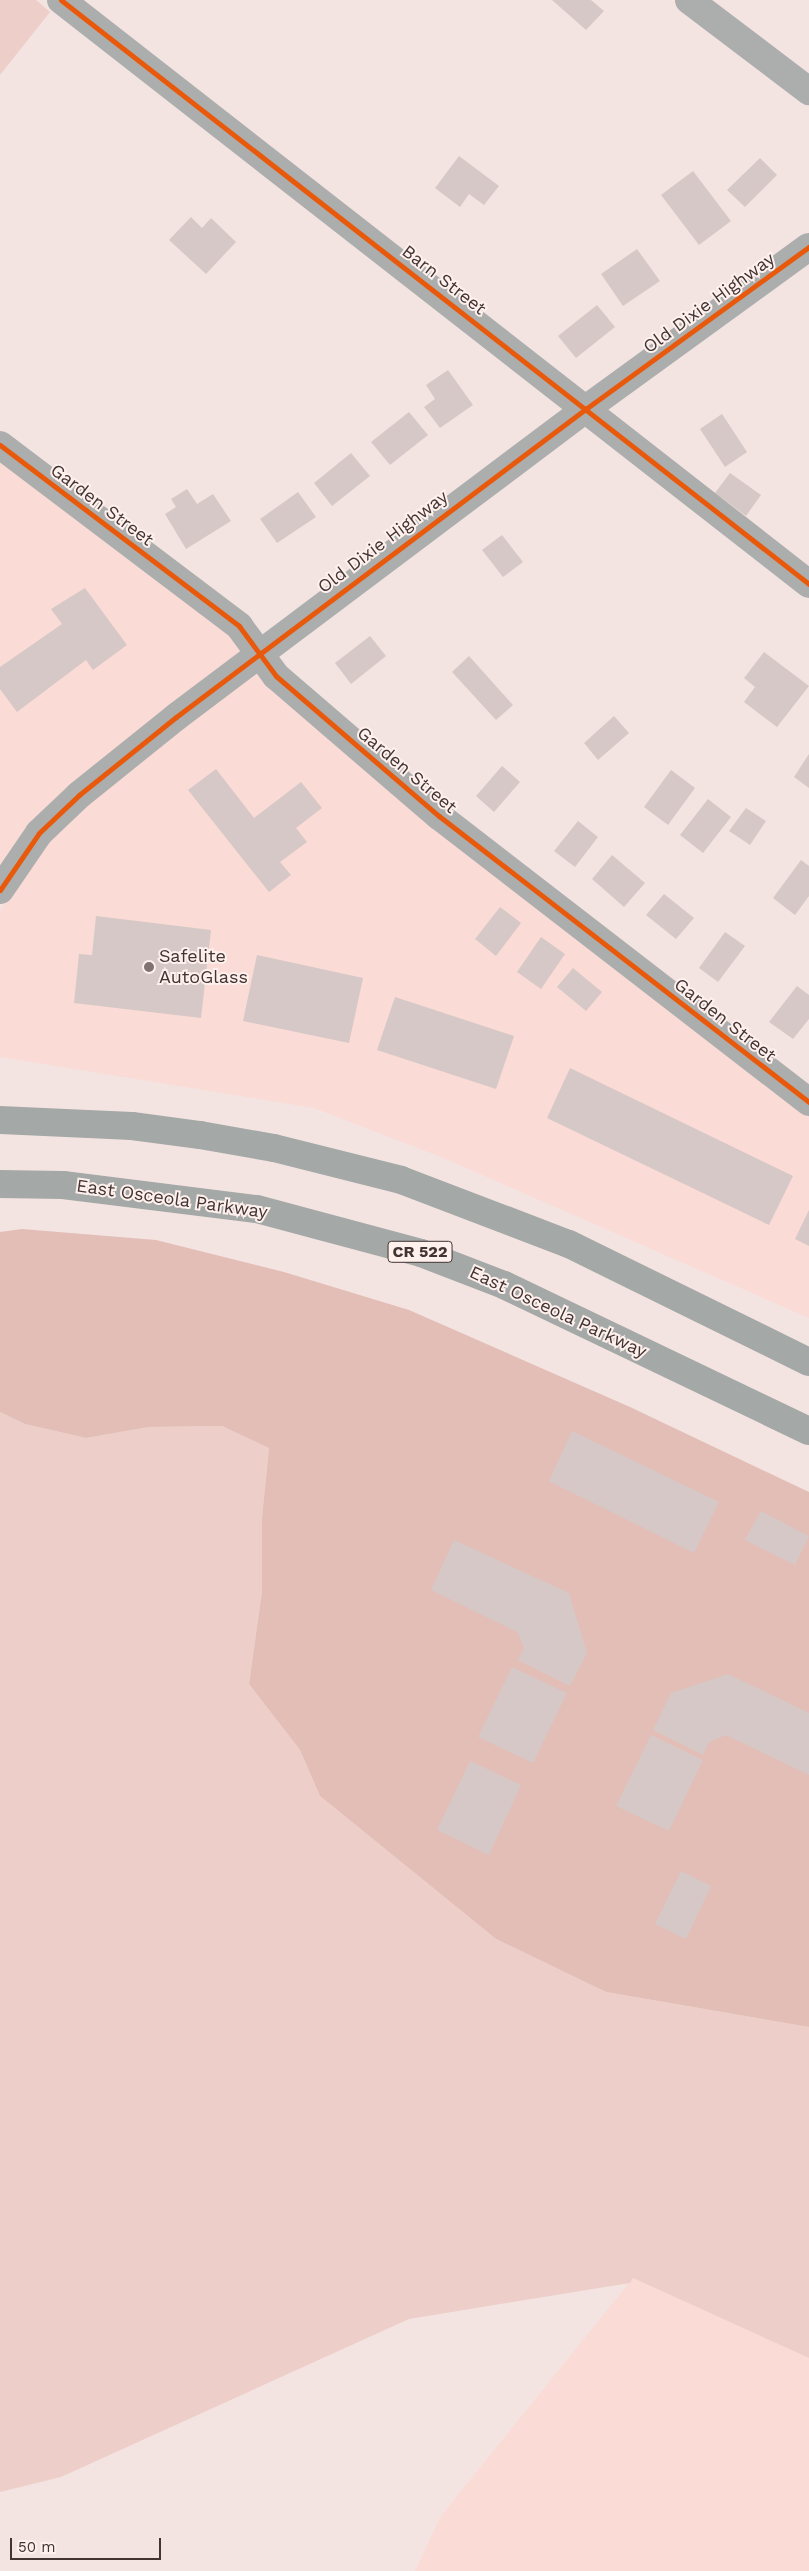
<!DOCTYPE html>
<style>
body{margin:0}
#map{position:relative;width:809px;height:2571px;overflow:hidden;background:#f3e4e2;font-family:"Work Sans",sans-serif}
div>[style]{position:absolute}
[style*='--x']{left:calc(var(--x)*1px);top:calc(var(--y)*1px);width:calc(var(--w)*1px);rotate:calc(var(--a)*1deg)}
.built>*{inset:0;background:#fadbd6}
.green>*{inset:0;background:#eecec9}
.forest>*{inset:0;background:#e2beb7}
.building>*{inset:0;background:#d6c8c6}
.minor>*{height:28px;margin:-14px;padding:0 14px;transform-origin:14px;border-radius:14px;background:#acaead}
.major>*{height:28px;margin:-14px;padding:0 14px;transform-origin:14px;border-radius:14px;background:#a4a8a6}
.cycleway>*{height:5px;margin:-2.5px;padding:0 2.5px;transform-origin:2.5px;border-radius:2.5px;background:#e8590c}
.dots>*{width:14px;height:14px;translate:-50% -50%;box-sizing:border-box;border:2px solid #fef0ed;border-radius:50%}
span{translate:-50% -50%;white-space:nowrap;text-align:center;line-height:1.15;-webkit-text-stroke:4px #fef0ed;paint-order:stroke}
.shield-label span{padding:1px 4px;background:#fef0ed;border:1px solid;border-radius:4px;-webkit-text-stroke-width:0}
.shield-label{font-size:16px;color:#413432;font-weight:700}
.street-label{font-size:18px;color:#413432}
.poi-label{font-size:18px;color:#413432}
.left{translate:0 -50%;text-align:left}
.scale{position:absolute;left:10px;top:2538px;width:151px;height:22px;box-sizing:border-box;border:2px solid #413432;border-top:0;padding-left:6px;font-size:15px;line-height:18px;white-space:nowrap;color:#413432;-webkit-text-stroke:4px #fef0ed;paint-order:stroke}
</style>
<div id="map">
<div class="built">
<i style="clip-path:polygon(0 460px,231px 635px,242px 651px,0 870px)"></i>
<i style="clip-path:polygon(254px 668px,432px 825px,809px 1118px,809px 1318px,441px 1157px,314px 1108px,0 1057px,0 912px,21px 874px,47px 841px,85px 803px)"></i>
<i style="clip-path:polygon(633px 2278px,809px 2358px,809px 2571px,415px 2571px,441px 2516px)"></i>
</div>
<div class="green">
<i style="clip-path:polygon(0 0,36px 0,50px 12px,0 75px)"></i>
<i style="clip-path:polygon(0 1412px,25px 1424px,86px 1438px,149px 1427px,222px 1426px,269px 1448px,262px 1517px,262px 1591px,249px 1684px,300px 1750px,320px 1796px,496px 1939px,606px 1992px,809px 2027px,809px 2358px,633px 2278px,630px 2283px,409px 2319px,61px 2477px,0 2492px)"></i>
</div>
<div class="forest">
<i style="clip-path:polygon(22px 1229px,156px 1240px,284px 1272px,409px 1310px,630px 1407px,809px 1492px,809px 2027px,606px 1992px,496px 1939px,320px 1796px,300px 1750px,249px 1684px,262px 1591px,262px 1517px,269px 1448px,222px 1426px,149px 1427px,86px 1438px,25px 1424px,0 1412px,0 1232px)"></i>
</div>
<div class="building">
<i style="clip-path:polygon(552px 0,591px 0,604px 11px,586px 30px)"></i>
<i style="clip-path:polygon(459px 156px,499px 186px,484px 205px,469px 194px,460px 207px,435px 188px)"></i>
<i style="clip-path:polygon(760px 158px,777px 175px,745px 207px,727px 190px)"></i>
<i style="clip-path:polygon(693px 171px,731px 221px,699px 245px,661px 195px)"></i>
<i style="clip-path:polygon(191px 217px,202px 228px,211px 218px,236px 242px,206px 274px,169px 240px)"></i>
<i style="clip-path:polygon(637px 249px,660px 281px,623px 306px,601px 274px)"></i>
<i style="clip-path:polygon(597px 305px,615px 327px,576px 358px,558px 336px)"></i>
<i style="clip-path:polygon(448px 370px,473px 405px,440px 428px,424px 407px,435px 399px,426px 385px)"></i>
<i style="clip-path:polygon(409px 412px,428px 435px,390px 465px,371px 442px)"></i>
<i style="clip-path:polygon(722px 414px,747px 452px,725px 467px,700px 429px)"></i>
<i style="clip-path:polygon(351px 453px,370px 476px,332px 506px,314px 483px)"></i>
<i style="clip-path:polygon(730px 473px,761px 495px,746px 516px,715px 493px)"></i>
<i style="clip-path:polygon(187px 489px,197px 504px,213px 494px,231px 521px,186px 549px,165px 514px,176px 507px,171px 499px)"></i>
<i style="clip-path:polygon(298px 492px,316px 517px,277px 543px,260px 519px)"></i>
<i style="clip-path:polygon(502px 535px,523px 562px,503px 577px,482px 550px)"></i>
<i style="clip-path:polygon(85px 588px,127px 645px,93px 670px,86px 660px,17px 712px,0 689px,0 667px,62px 624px,51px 609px)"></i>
<i style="clip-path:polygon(370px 636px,386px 656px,351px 684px,335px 663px)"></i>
<i style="clip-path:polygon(764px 652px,809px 686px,777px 727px,744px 702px,755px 687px,744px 678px)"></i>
<i style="clip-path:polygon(469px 656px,513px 705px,496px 720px,452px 672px)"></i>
<i style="clip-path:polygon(614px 716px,629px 733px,598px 760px,584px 743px)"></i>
<i style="clip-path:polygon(809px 754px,809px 788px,794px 777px)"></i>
<i style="clip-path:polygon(502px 766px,520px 782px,494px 812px,476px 796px)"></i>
<i style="clip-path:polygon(216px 769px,254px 818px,301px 782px,322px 808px,296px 828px,307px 842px,280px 862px,291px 875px,269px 892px,188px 790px)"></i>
<i style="clip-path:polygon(671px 770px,695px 788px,668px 825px,644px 807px)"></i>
<i style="clip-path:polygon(708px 799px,731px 817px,703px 853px,680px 835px)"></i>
<i style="clip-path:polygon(746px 808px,766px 821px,750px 845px,729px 831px)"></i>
<i style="clip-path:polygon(578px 821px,598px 837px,575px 867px,554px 851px)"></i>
<i style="clip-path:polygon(612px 855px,645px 883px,624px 907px,592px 879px)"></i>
<i style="clip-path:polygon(801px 860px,809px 866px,809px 896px,795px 915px,773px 898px)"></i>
<i style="clip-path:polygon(664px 894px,694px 918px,676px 939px,646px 915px)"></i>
<i style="clip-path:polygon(500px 907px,521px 923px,496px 956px,475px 939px)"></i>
<i style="clip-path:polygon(96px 916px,211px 930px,201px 1018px,74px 1003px,79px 954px,92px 955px)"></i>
<i style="clip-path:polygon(725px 932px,745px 946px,718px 982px,699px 968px)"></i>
<i style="clip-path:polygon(541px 937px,565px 954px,541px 989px,517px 972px)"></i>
<i style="clip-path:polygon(257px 955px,363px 978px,349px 1043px,243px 1021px)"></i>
<i style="clip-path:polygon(573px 968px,602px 992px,586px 1011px,557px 987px)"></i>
<i style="clip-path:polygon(797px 986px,809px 995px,809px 1019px,793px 1039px,769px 1022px)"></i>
<i style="clip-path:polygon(395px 997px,514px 1036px,496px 1089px,377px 1050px)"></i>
<i style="clip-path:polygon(570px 1068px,793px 1176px,769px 1225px,547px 1118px)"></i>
<i style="clip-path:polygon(809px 1210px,809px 1246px,795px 1239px)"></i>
<i style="clip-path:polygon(572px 1431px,719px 1502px,694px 1553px,549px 1481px)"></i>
<i style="clip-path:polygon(761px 1511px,809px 1536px,795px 1565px,745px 1540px)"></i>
<i style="clip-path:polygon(454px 1540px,569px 1593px,587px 1653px,570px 1686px,518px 1660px,524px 1648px,517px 1632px,431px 1590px)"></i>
<i style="clip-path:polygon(512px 1667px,567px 1693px,533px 1763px,478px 1737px)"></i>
<i style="clip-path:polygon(728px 1674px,809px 1713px,809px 1775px,726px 1735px,709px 1742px,703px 1755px,653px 1730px,671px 1693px)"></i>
<i style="clip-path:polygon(651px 1735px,703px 1760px,669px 1831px,616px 1806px)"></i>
<i style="clip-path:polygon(470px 1761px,521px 1785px,489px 1855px,437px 1830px)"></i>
<i style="clip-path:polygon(681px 1871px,711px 1886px,686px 1939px,655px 1924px)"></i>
</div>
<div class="minor">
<i style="--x:61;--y:0;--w:949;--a:37.98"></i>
<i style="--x:689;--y:0;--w:151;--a:37.2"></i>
<i style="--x:0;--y:445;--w:300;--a:37.1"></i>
<i style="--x:239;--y:626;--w:62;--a:53.5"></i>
<i style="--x:276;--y:676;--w:215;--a:40.7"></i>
<i style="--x:439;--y:816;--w:468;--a:37.7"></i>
<i style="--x:0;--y:890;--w:69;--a:-55.6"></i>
<i style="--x:39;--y:833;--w:55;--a:-43.5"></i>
<i style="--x:79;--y:795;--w:124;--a:-38.8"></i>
<i style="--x:176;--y:717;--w:514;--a:-36.94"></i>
<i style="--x:587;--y:408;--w:274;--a:-36"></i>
</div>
<div class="major">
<i style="--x:0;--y:1120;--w:132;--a:2.6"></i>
<i style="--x:132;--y:1126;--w:69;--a:7.5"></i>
<i style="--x:200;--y:1135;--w:75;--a:10"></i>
<i style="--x:274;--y:1148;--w:131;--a:14.1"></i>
<i style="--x:401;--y:1180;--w:180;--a:20.9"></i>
<i style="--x:569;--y:1244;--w:267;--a:26.2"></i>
<i style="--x:0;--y:1184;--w:63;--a:0.9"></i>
<i style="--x:63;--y:1185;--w:195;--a:7.1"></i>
<i style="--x:257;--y:1209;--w:170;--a:15"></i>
<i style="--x:421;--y:1253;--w:89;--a:21.1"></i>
<i style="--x:504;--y:1285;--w:338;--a:25.6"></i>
</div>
<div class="cycleway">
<i style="--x:61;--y:0;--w:949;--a:37.98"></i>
<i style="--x:0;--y:445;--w:300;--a:37.1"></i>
<i style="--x:239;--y:626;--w:62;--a:53.5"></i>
<i style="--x:276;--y:676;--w:215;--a:40.7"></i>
<i style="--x:439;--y:816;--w:468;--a:37.7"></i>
<i style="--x:0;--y:890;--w:69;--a:-55.6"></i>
<i style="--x:39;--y:833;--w:55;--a:-43.5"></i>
<i style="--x:79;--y:795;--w:124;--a:-38.8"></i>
<i style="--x:176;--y:717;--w:514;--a:-36.94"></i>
<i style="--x:587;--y:408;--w:274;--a:-36"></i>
</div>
<div class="dots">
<i style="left:149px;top:967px;background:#7f7270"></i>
</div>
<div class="shield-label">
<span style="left:420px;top:1252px">CR 522</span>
</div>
<div class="street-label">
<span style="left:444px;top:280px;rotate:38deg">Barn Street</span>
<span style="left:709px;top:303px;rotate:-36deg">Old Dixie Highway</span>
<span style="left:102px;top:505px;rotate:37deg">Garden Street</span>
<span style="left:383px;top:542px;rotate:-37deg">Old Dixie Highway</span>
<span style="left:407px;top:770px;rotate:40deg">Garden Street</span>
<span style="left:725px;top:1020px;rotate:38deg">Garden Street</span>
<span style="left:172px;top:1199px;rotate:8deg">East Osceola Parkway</span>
<span style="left:558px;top:1312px;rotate:25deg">East Osceola Parkway</span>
</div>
<div class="poi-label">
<span class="left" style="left:159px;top:967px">Safelite<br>AutoGlass</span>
</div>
<div class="scale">50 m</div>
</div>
